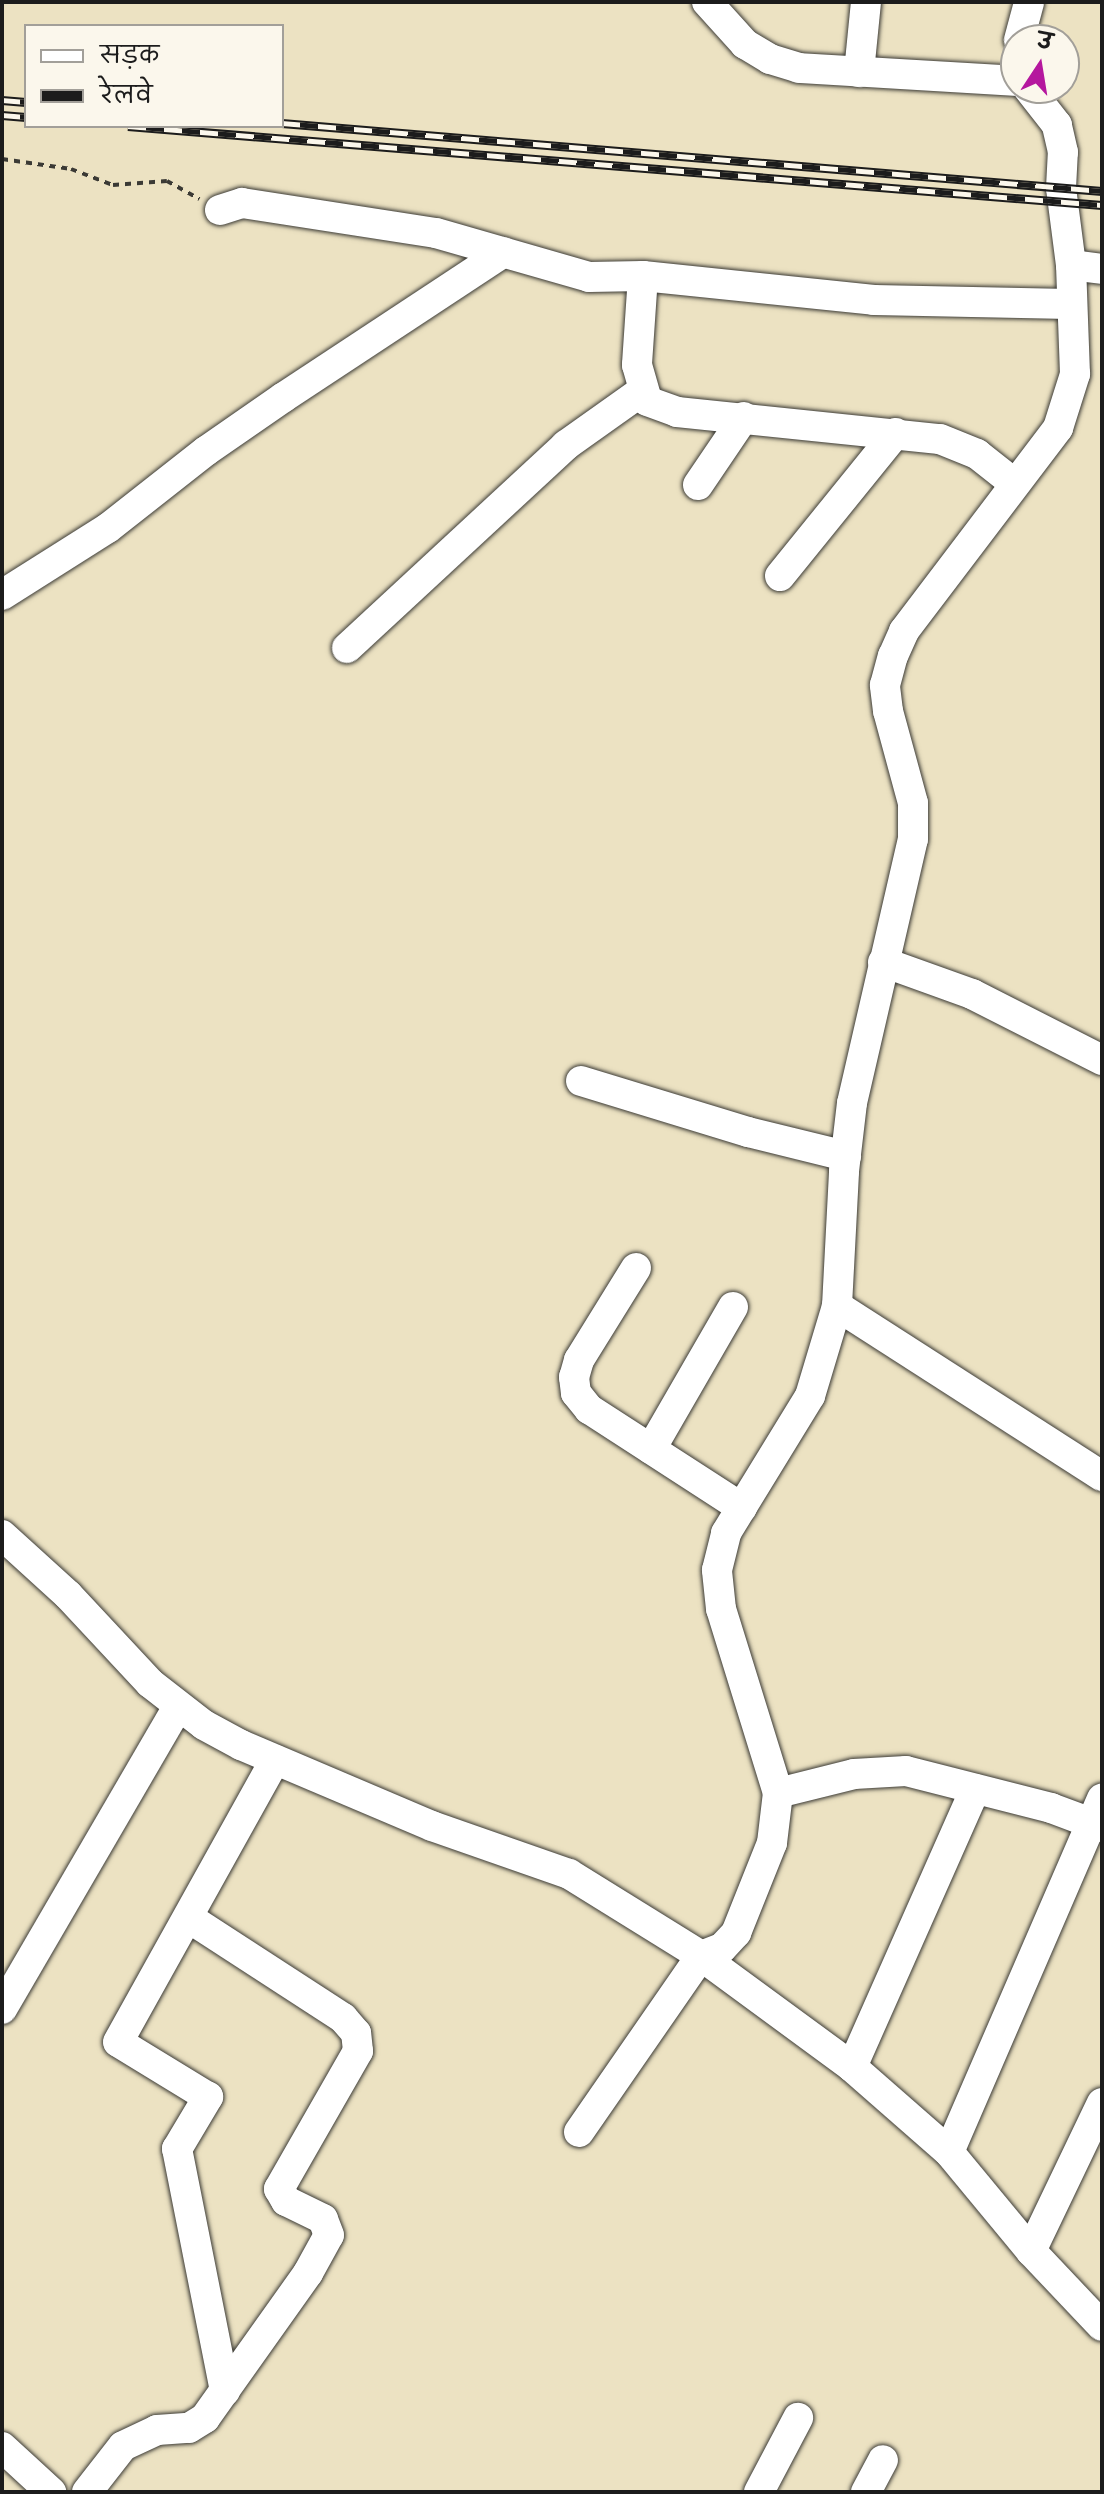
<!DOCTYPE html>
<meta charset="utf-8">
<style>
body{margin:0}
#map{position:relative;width:1104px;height:2494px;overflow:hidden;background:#ece2c2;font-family:"Balsamiq Sans","Playpen Sans Deva",sans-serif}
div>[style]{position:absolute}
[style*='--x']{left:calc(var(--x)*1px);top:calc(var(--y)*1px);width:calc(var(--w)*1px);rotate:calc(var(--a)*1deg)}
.path>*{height:4px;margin-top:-2px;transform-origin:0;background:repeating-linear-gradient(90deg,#3b3a35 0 6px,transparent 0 12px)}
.roads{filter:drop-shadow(0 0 2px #3b3a35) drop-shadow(0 0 2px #3b3a35)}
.minor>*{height:30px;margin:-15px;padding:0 15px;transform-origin:15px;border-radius:15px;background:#fff}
.rail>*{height:9px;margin-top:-4.5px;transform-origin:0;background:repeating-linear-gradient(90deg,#fbf7ec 0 18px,#1c1c1c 0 36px);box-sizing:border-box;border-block:2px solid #1c1c1c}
span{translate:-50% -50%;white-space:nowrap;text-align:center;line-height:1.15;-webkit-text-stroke:7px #fbf7ec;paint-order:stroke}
.frame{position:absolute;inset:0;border:4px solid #1c1c1c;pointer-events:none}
.legend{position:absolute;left:24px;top:24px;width:260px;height:104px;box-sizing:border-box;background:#fbf7ec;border:2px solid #a29f99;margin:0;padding:10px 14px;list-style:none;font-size:24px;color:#1c1c1c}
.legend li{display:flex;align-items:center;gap:16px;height:40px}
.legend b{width:40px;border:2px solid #a29f99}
.north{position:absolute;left:1000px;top:24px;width:80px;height:80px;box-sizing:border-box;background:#fbf7ec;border:2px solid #a29f99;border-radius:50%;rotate:12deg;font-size:22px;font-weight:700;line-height:32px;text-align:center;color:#1c1c1c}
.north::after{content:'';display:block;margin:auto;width:28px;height:36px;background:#b5179e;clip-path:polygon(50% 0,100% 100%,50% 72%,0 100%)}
</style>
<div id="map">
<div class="path">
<i style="--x:2;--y:159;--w:70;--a:8.2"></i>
<i style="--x:71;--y:169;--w:45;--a:20.9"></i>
<i style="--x:113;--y:185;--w:54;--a:-4.2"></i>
<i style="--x:167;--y:181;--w:37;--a:29"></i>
</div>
<div class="roads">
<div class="minor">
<i style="--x:707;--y:2;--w:57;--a:47.9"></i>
<i style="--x:745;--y:44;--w:29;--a:31"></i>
<i style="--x:770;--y:59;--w:30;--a:17"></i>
<i style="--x:799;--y:68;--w:217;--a:3.4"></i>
<i style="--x:1019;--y:40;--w:39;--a:-75"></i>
<i style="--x:859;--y:72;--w:70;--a:-84.3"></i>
<i style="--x:220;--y:210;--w:23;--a:-18"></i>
<i style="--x:242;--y:203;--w:196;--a:8.8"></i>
<i style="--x:436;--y:233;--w:159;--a:16"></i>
<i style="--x:589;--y:277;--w:54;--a:-1.1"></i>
<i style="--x:643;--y:276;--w:232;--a:5.9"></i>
<i style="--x:874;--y:300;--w:196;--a:1.2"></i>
<i style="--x:1071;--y:265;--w:31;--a:7"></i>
<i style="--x:643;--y:276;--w:89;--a:93.9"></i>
<i style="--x:637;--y:365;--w:37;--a:74"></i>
<i style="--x:647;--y:401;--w:32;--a:20"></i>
<i style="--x:677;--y:412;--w:264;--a:5.9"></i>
<i style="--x:940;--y:439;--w:40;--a:22"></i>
<i style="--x:977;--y:454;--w:48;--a:38.3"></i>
<i style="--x:698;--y:485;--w:82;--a:-55.9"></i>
<i style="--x:780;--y:576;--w:184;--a:-51"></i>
<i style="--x:2;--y:595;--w:125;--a:-32.3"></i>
<i style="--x:108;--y:528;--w:125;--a:-38.2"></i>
<i style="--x:206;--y:451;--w:95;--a:-34.7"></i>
<i style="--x:284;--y:397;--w:263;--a:-33.4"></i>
<i style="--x:347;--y:648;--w:299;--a:-42.8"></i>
<i style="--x:566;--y:445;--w:93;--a:-35.4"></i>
<i style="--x:883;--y:962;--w:95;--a:19.8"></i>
<i style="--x:972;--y:994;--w:146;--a:26.9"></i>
<i style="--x:581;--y:1081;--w:175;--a:17"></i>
<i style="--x:748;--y:1132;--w:101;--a:13.8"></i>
<i style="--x:636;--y:1268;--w:108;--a:121.8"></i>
<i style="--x:579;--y:1360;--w:18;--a:106"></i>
<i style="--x:574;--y:1377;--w:16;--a:83"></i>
<i style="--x:576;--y:1393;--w:21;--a:51"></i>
<i style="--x:589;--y:1409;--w:182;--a:32.9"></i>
<i style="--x:837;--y:1306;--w:315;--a:32.7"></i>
<i style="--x:651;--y:1449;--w:164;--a:-60"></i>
<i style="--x:2;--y:1535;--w:89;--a:42.3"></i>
<i style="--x:68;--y:1595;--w:120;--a:47"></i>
<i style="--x:150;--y:1683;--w:68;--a:37.9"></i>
<i style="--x:204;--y:1725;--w:42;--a:28.4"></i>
<i style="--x:241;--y:1745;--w:207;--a:23"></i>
<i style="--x:432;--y:1826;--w:145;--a:19.3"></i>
<i style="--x:569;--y:1874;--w:155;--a:31.8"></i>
<i style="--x:701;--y:1956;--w:187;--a:36.3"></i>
<i style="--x:852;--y:2067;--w:129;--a:41.2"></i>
<i style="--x:949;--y:2152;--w:129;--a:50.4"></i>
<i style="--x:1031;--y:2251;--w:103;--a:46.6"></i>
<i style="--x:778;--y:1793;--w:78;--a:-14"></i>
<i style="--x:854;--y:1774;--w:52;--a:-3.3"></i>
<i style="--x:906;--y:1771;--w:150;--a:14.3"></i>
<i style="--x:1051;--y:1808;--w:54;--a:20.4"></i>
<i style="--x:2;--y:2009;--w:350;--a:-59.8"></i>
<i style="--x:852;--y:2067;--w:304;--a:-66.1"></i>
<i style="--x:579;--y:2132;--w:214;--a:-55.3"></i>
<i style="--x:701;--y:1956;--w:22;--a:-21"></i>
<i style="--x:722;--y:1948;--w:21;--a:-47"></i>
<i style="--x:736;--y:1933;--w:97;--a:-68.2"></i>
<i style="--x:772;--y:1843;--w:50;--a:-83.2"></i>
<i style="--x:778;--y:1793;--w:193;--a:-107.2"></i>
<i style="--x:721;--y:1609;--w:39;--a:-96"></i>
<i style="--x:717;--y:1570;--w:38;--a:-76"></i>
<i style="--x:726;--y:1533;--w:161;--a:-58.5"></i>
<i style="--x:810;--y:1396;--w:94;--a:-73.3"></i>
<i style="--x:837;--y:1306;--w:135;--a:-87"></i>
<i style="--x:844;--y:1171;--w:68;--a:-83.3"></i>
<i style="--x:852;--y:1103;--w:271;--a:-77"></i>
<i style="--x:913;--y:839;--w:36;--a:-90"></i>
<i style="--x:913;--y:803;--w:95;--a:-105.2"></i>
<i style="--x:888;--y:711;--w:26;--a:-97"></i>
<i style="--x:885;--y:685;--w:30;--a:-75"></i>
<i style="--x:893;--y:656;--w:27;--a:-66"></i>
<i style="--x:904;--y:631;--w:255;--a:-52.8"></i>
<i style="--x:1058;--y:428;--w:57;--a:-72.5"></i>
<i style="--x:1075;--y:374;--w:109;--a:-92.1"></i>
<i style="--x:1071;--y:265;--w:78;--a:-97.4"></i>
<i style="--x:1061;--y:188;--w:36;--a:-87"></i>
<i style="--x:1063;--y:152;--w:28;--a:-103"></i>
<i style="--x:1057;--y:125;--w:47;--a:-128.1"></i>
<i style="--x:949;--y:2152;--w:385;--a:-66.6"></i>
<i style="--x:1031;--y:2251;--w:164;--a:-64.4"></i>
<i style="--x:225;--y:2391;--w:247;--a:-101.2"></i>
<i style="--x:177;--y:2149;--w:61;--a:-59.2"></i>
<i style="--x:208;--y:2097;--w:105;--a:-148.6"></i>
<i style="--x:118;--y:2042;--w:323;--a:-60.9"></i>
<i style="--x:2;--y:2447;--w:67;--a:42.6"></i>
<i style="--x:87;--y:2492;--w:58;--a:-52"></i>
<i style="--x:123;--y:2446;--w:38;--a:-25"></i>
<i style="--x:157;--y:2430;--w:32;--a:-4"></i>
<i style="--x:189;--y:2428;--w:19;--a:-32"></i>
<i style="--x:205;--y:2418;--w:178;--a:-54.6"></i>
<i style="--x:308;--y:2273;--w:43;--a:-61.1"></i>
<i style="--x:329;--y:2235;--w:17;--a:-111"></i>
<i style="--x:323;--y:2219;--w:41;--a:-154.1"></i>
<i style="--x:286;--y:2201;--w:14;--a:-120"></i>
<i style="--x:279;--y:2189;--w:159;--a:-60.2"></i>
<i style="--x:358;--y:2051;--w:18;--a:-96"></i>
<i style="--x:356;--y:2033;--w:20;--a:-131"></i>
<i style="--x:343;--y:2018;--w:184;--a:-147"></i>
<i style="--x:759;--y:2492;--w:84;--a:-62.2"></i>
<i style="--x:866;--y:2492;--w:36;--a:-62"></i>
</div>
</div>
<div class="rail">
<i style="--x:2;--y:100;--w:24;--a:5"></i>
<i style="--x:2;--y:115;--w:24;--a:5"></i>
<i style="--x:282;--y:123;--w:823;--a:4.74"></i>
<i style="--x:128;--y:126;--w:977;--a:4.64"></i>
</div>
<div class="frame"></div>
<ul class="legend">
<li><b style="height:10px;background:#fff"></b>सड़क</li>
<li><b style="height:10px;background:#1c1c1c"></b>रेलवे</li>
</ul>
<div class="north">उ</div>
</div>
